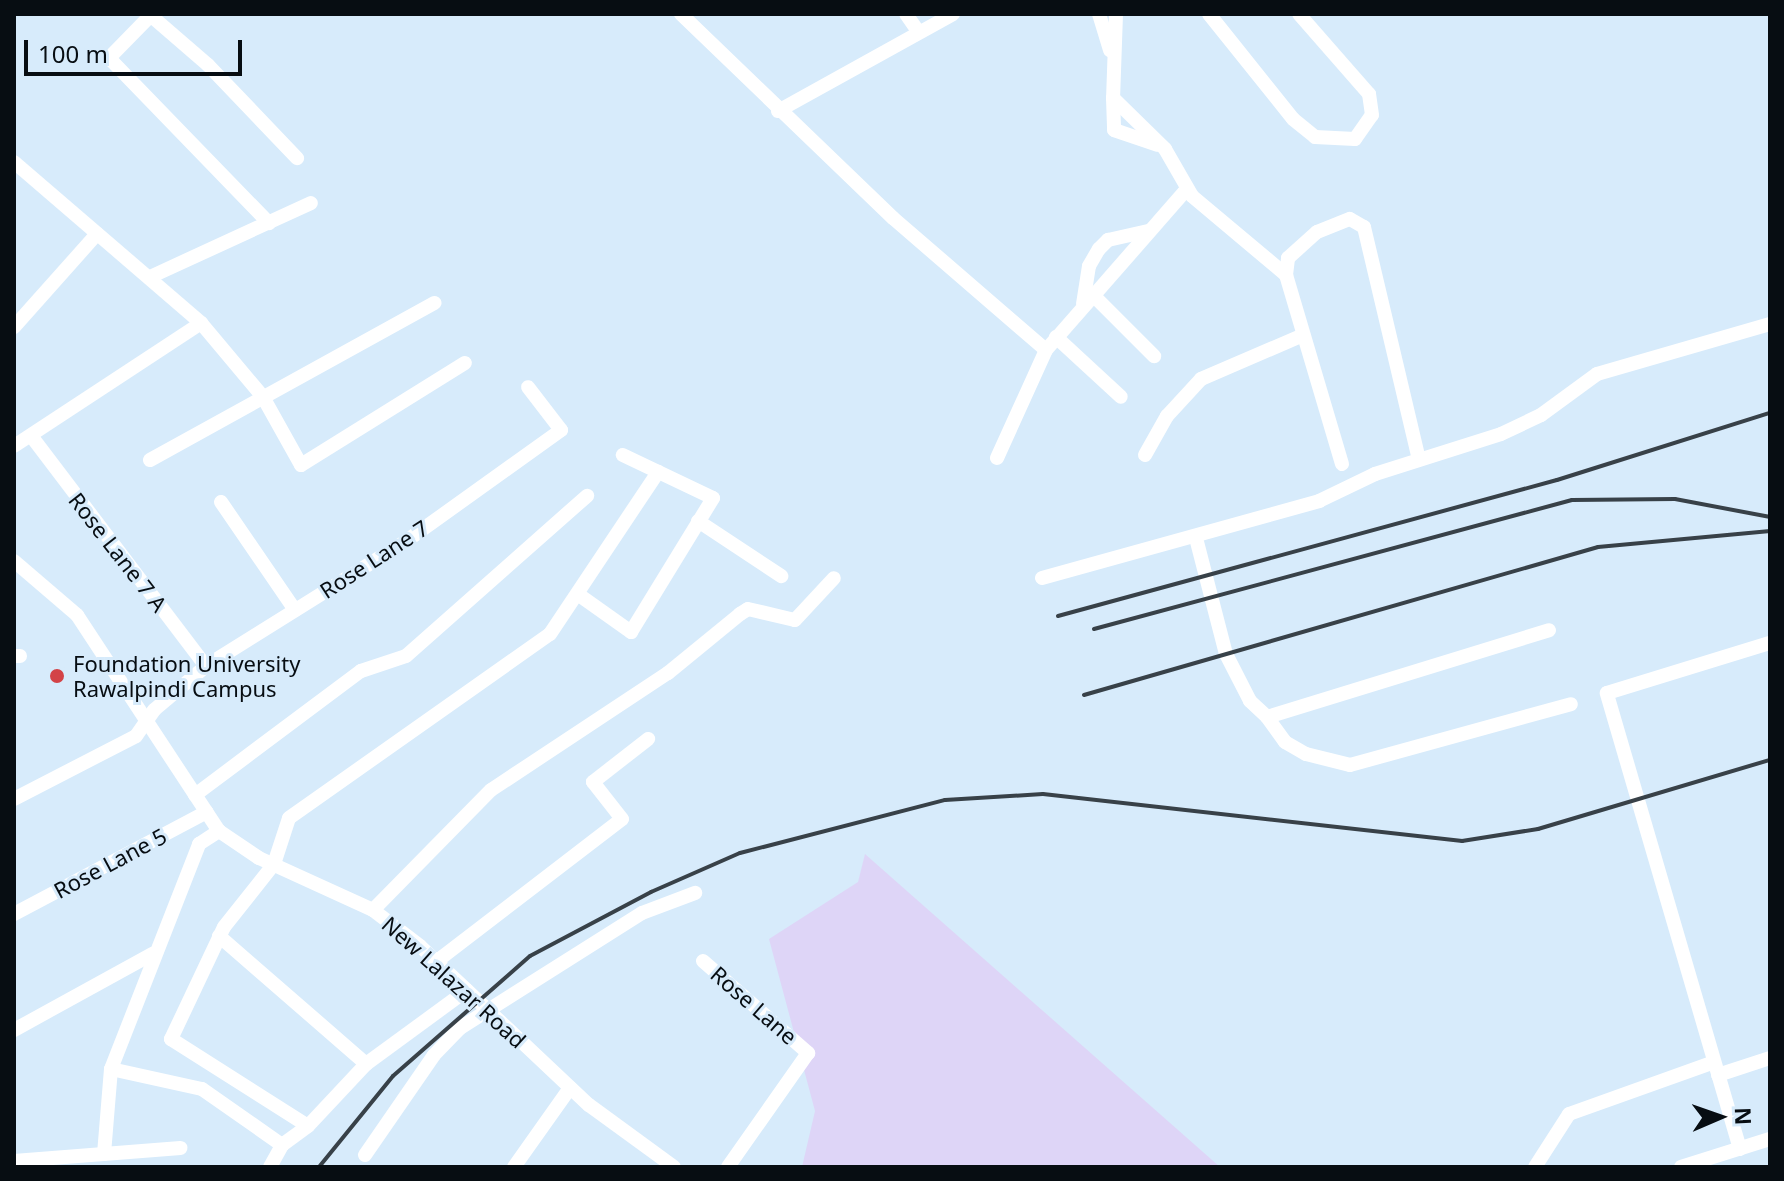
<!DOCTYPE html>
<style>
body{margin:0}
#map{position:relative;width:1784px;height:1181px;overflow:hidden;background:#d7ebfb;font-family:"Noto Sans",sans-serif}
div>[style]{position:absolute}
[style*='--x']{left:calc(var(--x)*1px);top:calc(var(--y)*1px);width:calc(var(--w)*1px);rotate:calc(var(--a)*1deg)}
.green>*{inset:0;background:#ded5f7}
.minor>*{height:14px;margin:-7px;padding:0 7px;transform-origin:7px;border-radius:7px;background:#fff}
.rail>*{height:4px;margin:-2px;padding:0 2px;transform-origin:2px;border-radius:2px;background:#384148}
.dots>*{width:22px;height:22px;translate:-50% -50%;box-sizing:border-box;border:4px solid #d7ebfb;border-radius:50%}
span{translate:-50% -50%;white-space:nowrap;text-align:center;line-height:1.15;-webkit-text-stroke:6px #d7ebfb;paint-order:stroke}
.street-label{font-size:22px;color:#070d12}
.poi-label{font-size:22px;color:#070d12}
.left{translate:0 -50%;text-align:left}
.frame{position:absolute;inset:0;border:16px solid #070d12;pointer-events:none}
.north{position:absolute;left:1680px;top:1077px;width:80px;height:80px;-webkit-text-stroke:6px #d7ebfb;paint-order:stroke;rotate:88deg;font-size:22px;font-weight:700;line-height:32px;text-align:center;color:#070d12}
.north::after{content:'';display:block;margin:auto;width:28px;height:36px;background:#070d12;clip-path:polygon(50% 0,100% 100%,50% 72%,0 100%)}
.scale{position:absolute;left:24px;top:40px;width:218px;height:36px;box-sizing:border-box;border:4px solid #070d12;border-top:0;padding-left:10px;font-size:24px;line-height:28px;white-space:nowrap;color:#070d12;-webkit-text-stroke:6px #d7ebfb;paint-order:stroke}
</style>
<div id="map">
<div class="green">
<i style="clip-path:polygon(865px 854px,1220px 1167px,802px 1167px,815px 1111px,769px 939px,858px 882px)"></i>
</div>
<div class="minor">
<i style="--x:149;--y:14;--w:78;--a:40.8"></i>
<i style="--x:208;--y:65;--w:129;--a:46.3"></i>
<i style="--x:681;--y:14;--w:294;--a:43.9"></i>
<i style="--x:893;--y:218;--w:202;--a:40.8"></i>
<i style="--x:906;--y:14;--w:21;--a:55"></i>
<i style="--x:1099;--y:14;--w:38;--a:73"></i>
<i style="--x:1116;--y:14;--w:84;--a:92"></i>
<i style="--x:1113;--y:98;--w:73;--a:44.4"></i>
<i style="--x:1165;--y:149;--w:54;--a:60.1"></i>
<i style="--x:1192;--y:196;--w:123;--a:40"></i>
<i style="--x:1209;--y:14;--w:134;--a:51.3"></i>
<i style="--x:1293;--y:119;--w:28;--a:39"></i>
<i style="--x:1315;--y:137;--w:40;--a:2.9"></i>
<i style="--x:1355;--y:139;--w:29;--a:-55"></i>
<i style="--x:1372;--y:115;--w:21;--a:-98"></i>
<i style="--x:1369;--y:94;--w:106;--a:-131.2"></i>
<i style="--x:151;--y:15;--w:60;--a:134.3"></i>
<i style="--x:109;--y:58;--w:230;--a:45.9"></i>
<i style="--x:1113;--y:98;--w:32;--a:88"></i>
<i style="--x:1114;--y:130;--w:46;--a:18.8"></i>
<i style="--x:778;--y:111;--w:200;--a:-29"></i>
<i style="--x:14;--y:162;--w:247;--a:40.7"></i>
<i style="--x:201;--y:323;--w:97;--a:50"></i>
<i style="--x:263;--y:397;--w:78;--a:60.8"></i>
<i style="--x:301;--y:465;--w:193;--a:-31.9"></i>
<i style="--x:150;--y:277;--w:177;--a:-24.7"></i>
<i style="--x:1092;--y:294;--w:88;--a:45"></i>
<i style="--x:1083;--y:304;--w:38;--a:-81"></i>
<i style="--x:1089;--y:266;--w:20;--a:-60"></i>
<i style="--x:1099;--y:249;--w:13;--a:-45"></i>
<i style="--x:1108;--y:240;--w:41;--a:-12.7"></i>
<i style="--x:14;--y:327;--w:125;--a:-48.3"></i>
<i style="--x:1056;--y:337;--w:88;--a:42.7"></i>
<i style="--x:32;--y:437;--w:288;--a:52.8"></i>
<i style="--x:14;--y:446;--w:224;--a:-33.3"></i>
<i style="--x:1145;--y:455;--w:45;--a:-60.6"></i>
<i style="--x:1167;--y:416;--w:50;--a:-47.4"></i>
<i style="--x:1201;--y:379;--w:111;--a:-23.3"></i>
<i style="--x:997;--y:458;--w:119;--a:-65.6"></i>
<i style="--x:1046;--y:350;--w:214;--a:-48.8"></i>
<i style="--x:150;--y:460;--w:325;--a:-28.9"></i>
<i style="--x:1342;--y:464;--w:197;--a:-106.5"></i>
<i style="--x:1286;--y:275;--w:17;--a:-83"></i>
<i style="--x:1288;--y:258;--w:39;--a:-42"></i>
<i style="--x:1317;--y:232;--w:35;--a:-22"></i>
<i style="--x:1350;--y:219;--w:16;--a:30"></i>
<i style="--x:1364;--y:227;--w:239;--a:76.7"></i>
<i style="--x:221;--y:502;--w:131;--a:55.6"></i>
<i style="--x:698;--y:521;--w:100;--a:33.5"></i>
<i style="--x:1196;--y:538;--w:120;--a:75.5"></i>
<i style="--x:1226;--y:654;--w:53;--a:62.9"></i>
<i style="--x:1250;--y:701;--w:23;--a:43"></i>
<i style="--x:1267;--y:717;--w:295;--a:-17.1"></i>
<i style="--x:14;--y:561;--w:83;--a:40.6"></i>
<i style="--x:77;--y:615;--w:258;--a:56.7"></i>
<i style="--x:219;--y:831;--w:48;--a:34"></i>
<i style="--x:259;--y:858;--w:125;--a:24.5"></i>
<i style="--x:373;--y:910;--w:59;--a:37.5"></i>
<i style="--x:420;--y:946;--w:232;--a:43.3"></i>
<i style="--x:589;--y:1105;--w:105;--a:36.1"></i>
<i style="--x:1042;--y:578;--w:288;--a:-15.5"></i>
<i style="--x:1319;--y:501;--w:62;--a:-25.7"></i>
<i style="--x:1375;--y:474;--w:132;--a:-17.6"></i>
<i style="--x:1501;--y:434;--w:44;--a:-25.4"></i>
<i style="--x:1541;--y:415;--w:69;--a:-36.2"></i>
<i style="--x:1597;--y:374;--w:180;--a:-16.1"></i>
<i style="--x:579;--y:595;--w:64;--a:35.4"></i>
<i style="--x:631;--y:632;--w:157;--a:-58.5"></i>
<i style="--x:713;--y:498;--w:100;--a:-154.5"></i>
<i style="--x:14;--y:656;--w:6;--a:0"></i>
<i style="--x:1267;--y:717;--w:31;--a:54"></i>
<i style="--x:1285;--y:742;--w:24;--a:30"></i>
<i style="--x:1306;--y:754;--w:45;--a:14"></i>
<i style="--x:1350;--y:765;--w:229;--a:-15.4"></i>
<i style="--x:195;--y:795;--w:207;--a:-36.8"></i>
<i style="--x:361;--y:671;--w:47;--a:-18.4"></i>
<i style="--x:406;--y:656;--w:242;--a:-41.5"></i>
<i style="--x:14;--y:799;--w:137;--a:-27.3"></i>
<i style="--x:136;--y:736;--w:32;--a:-55"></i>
<i style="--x:154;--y:710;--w:68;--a:-40.2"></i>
<i style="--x:206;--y:666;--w:239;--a:-32"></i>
<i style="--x:409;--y:539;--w:187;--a:-35.6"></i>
<i style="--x:561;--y:430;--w:54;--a:-127.5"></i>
<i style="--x:274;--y:864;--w:48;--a:-71.9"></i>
<i style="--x:289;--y:818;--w:319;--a:-35.2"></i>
<i style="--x:550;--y:634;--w:195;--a:-56.3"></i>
<i style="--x:274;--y:864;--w:80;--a:128.4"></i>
<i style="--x:224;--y:927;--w:124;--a:115.3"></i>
<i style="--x:171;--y:1039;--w:162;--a:32.4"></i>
<i style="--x:373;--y:910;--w:168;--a:-45.5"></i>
<i style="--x:491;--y:790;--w:212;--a:-33.5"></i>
<i style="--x:668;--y:673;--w:93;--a:-39.3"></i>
<i style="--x:740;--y:614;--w:9;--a:-32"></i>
<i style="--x:748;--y:609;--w:48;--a:13.2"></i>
<i style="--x:795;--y:620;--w:57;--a:-47.1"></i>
<i style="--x:14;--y:914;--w:218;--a:-27.9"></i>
<i style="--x:219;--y:936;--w:195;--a:41"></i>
<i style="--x:437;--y:961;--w:233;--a:-37.5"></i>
<i style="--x:622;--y:819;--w:47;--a:-128.1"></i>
<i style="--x:593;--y:782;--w:70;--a:-38"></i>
<i style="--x:703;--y:961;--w:140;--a:41.2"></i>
<i style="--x:808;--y:1053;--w:139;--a:125.1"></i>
<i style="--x:14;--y:1030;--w:158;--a:-28.8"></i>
<i style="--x:111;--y:1069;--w:93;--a:12.4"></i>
<i style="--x:202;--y:1089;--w:98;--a:35"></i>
<i style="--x:282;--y:1145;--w:32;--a:-36"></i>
<i style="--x:308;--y:1126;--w:85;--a:-46.9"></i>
<i style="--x:366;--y:1064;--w:125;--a:-36.2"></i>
<i style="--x:1718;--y:1075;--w:55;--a:-18.1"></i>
<i style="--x:1740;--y:1149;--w:475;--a:-106.3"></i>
<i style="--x:1607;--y:693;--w:170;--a:-17.1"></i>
<i style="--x:104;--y:1154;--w:85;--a:-85.3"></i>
<i style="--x:111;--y:1069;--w:242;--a:-68.6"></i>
<i style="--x:199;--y:844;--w:24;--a:-33"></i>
<i style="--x:365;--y:1155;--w:121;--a:-55.4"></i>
<i style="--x:434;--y:1055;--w:37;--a:-46"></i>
<i style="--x:460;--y:1028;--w:215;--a:-32.3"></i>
<i style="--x:642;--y:913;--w:57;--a:-20.7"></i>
<i style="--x:14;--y:1161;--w:167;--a:-4.5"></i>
<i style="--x:270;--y:1167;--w:25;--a:-61"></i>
<i style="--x:514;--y:1167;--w:97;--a:-54.7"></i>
<i style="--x:1535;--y:1167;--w:63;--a:-57.3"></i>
<i style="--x:1569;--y:1114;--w:154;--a:-19.7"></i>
<i style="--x:1681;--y:1167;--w:93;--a:-17.5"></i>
</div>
<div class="rail">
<i style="--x:1058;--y:616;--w:517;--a:-15.25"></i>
<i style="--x:1557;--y:480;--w:223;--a:-17.5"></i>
<i style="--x:1094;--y:629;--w:495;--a:-15.1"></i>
<i style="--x:1572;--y:500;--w:103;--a:-0.6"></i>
<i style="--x:1675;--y:499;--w:97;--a:10.7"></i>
<i style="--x:1084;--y:695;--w:535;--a:-16.06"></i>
<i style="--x:1598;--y:547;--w:173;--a:-5.3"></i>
<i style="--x:319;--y:1167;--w:117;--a:-50.9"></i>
<i style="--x:393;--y:1076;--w:182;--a:-41.2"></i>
<i style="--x:530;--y:956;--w:137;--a:-27.9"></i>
<i style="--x:651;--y:892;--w:97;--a:-23.7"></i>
<i style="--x:740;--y:853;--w:212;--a:-14.5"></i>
<i style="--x:945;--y:800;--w:98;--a:-3.5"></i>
<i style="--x:1043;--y:794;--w:422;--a:6.4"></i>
<i style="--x:1462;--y:841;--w:77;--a:-9"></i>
<i style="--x:1538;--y:829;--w:242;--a:-16.6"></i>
</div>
<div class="dots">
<i style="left:57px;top:676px;background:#d34347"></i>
</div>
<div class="street-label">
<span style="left:118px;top:552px;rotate:52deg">Rose Lane 7 A</span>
<span style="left:374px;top:559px;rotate:-33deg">Rose Lane 7</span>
<span style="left:110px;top:863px;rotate:-28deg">Rose Lane 5</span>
<span style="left:454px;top:982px;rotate:42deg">New Lalazar Road</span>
<span style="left:754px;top:1005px;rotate:41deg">Rose Lane</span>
</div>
<div class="poi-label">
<span class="left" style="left:73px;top:676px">Foundation University<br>Rawalpindi Campus</span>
</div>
<div class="frame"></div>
<div class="north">N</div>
<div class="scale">100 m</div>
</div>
